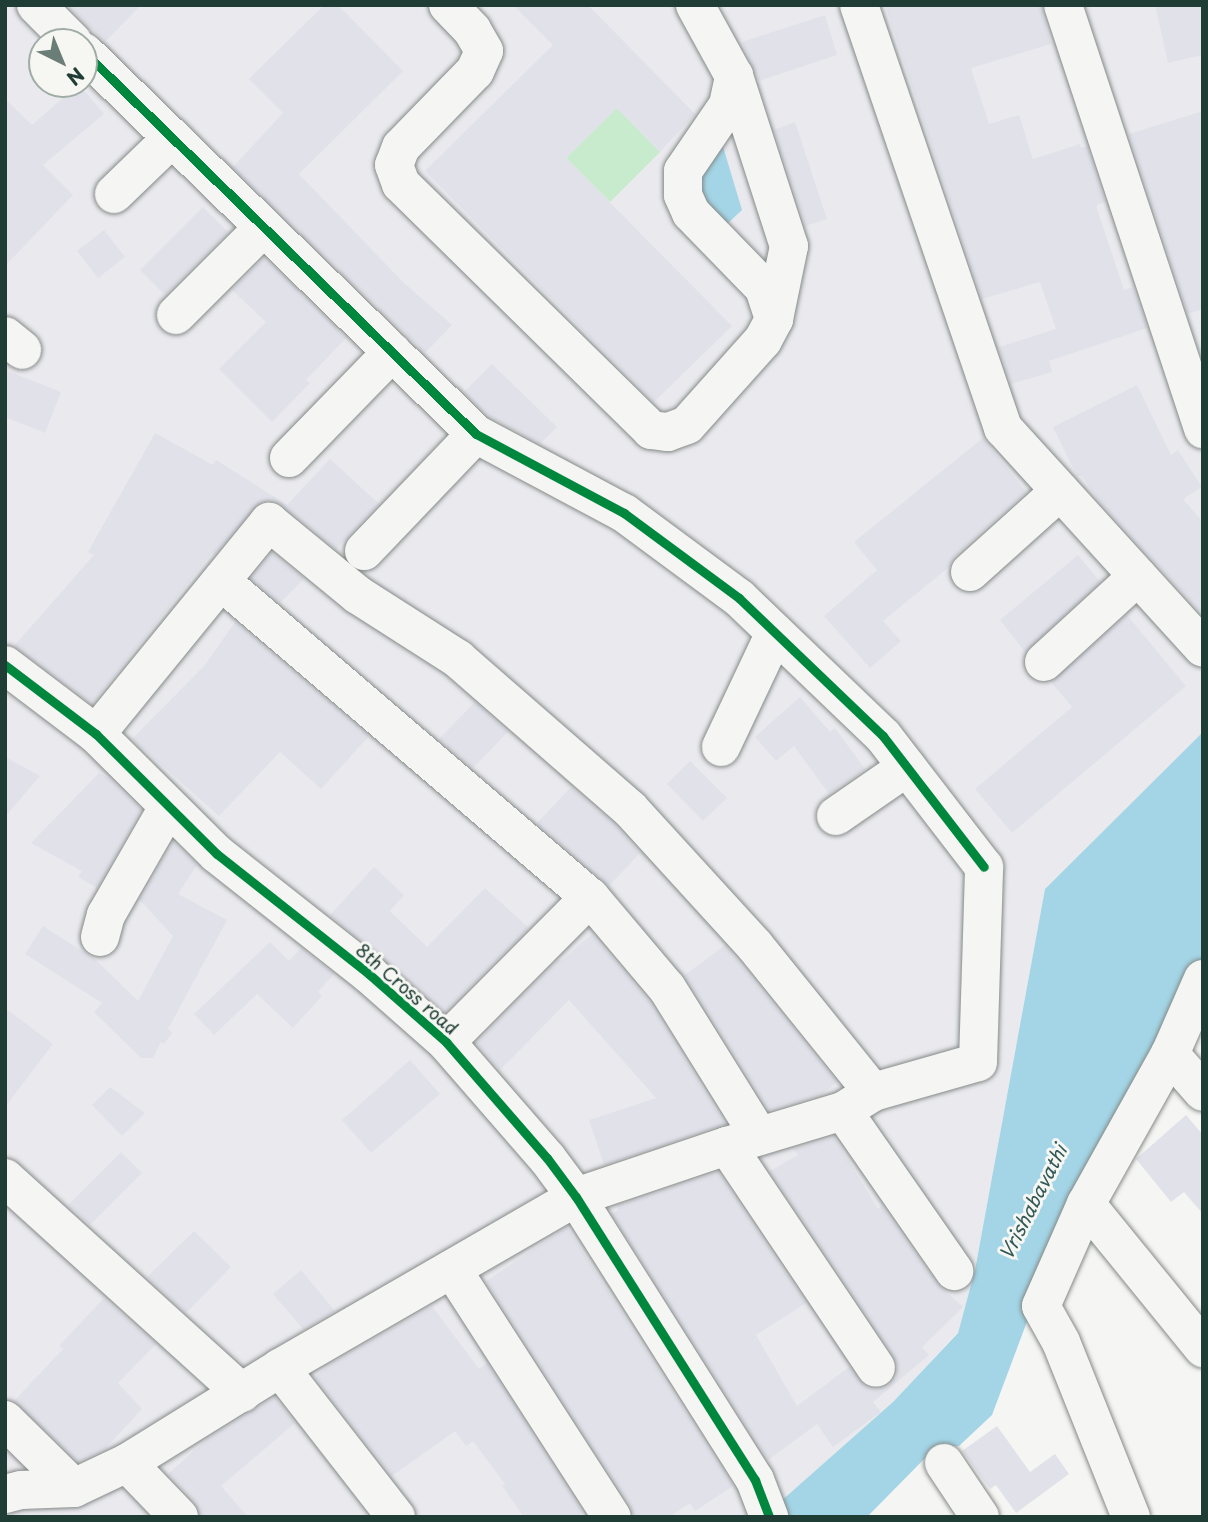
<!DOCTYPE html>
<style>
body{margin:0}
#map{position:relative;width:1208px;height:1522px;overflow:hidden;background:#f5f5f3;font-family:"Playpen Sans",sans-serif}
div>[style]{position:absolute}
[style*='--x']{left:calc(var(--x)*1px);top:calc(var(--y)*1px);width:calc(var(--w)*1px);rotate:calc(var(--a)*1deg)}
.built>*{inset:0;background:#e9e9ee}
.green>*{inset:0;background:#c7ebcc}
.water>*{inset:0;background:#a3d5e6}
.building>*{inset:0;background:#e1e1ea}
.roads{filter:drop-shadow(0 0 2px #858a88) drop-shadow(0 0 2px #858a88)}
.minor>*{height:38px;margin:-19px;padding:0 19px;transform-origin:19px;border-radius:19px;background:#f5f5f3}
.cycleway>*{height:9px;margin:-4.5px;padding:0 4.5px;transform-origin:4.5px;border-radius:4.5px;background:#00873e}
span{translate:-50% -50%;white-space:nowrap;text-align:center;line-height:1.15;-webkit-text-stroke:6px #f6f6f2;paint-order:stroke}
.street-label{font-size:18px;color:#1f3d34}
.water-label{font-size:19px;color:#325957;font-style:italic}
.frame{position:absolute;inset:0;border:7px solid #1f3d34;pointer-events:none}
.north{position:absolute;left:28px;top:28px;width:70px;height:70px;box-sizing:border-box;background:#f6f6f2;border:2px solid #a0aca6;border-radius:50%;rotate:137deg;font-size:19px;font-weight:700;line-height:28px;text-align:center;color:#1f3d34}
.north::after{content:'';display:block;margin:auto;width:24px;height:32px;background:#6a7d77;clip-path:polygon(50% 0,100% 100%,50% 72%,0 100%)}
</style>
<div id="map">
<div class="built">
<i style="clip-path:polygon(evenodd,5px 5px,1203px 5px,1203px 732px,1045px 889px,975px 1270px,958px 1332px,893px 1402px,763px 1517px,5px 1517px,5px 5px,42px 42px,84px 42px,84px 84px,42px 84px,42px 42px)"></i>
</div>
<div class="green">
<i style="clip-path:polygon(617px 108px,660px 152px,610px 202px,566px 158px)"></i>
</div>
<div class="water">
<i style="clip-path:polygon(715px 120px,742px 210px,727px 224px,667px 162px)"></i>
<i style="clip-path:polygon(1203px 732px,1203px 960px,1061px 1231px,992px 1415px,959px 1446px,934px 1449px,867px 1517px,763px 1517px,893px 1402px,958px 1333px,975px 1270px,1045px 889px)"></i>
</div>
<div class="building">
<i style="clip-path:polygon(67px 5px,141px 5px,105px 42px)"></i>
<i style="clip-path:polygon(324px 5px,338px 5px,403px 71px,299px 174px,403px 282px,452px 325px,425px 353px,233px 167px,283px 113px,249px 79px)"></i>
<i style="clip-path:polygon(513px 5px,588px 5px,695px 114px,660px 152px,617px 108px,566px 158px,732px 326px,654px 402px,425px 171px,553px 45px)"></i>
<i style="clip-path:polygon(885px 5px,1041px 5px,1051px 44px,971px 68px,989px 124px,1019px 115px,1033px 159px,1080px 144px,1081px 148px,1087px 146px,1105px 202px,1097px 205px,1097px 209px,1124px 290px,1133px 287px,1147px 328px,1049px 361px,1052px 372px,1011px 384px,999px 347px,1056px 329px,1040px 282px,982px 299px)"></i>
<i style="clip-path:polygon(1155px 5px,1203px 5px,1203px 55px,1168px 63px)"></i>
<i style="clip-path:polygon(825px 15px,837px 55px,759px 81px,742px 42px)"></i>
<i style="clip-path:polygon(79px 84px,104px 114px,43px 165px,73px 195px,5px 266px,5px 99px,32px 125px)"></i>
<i style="clip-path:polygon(1203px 111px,1203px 309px,1188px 314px,1129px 134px)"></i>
<i style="clip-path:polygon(795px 122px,827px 219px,806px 226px,774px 130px)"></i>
<i style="clip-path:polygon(203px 207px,228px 232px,165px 295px,140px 270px)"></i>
<i style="clip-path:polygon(104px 230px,125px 257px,98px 278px,77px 251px)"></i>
<i style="clip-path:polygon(264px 258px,346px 338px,306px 380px,310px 383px,272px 422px,219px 369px,266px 322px,232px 290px)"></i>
<i style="clip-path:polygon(492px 364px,557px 427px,540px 444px,489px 416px,464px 392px)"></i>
<i style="clip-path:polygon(5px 370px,61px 392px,45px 433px,5px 417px)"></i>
<i style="clip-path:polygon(1137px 385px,1171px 455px,1178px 450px,1202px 487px,1183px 499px,1203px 522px,1203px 615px,1099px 501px,1082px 476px,1077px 476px,1053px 427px)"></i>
<i style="clip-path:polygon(155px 433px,213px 465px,216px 460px,287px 505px,330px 459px,379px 504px,336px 549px,282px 505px,272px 500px,261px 502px,214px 555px,212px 553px,92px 704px,14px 646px,94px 555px,88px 552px)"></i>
<i style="clip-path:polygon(983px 438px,1026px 492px,955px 556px,949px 567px,883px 621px,901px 641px,870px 668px,824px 616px,877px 570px,854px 542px)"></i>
<i style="clip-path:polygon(272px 553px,304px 579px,280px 603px,251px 578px)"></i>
<i style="clip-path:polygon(1078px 555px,1100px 582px,1025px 652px,1000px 620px)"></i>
<i style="clip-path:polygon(1127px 615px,1186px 686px,1012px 833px,975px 789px,1072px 707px,1051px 682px)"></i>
<i style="clip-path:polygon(235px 622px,369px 736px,321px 789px,280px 752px,219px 816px,132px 739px,205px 665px)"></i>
<i style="clip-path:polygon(800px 697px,830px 732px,835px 728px,865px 769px,829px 794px,794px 746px,776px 761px,755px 737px)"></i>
<i style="clip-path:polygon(475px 702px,508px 732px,473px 768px,439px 739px)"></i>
<i style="clip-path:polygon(5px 757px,40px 776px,5px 817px)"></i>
<i style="clip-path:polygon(690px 761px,727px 798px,703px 821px,667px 784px)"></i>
<i style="clip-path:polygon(99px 773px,109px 778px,141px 810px,97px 888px,78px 877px,82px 871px,31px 843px)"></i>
<i style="clip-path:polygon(571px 787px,615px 825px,640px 853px,609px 886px,537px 823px)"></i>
<i style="clip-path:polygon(173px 842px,197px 865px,178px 894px,227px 920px,168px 1029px,172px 1033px,164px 1044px,161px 1042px,153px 1058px,141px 1058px,94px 1012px,102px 1003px,25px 954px,43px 926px,96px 960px,138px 1001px,173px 936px,140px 900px)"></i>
<i style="clip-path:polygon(374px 867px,404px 895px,390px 911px,427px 947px,485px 888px,529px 928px,445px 1012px,330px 915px)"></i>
<i style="clip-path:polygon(592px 934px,649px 1001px,725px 1124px,604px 1165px,589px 1120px,656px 1098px,569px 1000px,500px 1070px,476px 1043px,559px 959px,561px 961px)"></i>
<i style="clip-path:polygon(270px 942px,289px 961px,301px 948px,334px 974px,318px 992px,322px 996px,293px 1028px,257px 994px,214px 1035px,194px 1014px)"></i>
<i style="clip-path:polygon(725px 945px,837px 1082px,821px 1095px,769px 1110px,685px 975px)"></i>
<i style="clip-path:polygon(5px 1008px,53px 1044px,5px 1107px)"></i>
<i style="clip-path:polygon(410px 1060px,440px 1094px,371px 1153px,342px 1120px)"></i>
<i style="clip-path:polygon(110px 1087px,145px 1113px,122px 1136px,92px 1105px)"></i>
<i style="clip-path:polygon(1186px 1115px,1203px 1135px,1203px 1214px,1184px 1192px,1171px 1202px,1136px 1159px)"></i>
<i style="clip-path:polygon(834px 1137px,878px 1209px,882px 1206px,936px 1283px,963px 1307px,922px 1347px,929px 1355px,873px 1402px,881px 1412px,833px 1447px,817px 1424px,768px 1460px,612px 1214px,618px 1210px,617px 1206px,718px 1172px,806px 1303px,756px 1335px,797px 1406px,849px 1367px,866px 1387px,877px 1390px,888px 1386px,896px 1377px,898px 1366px,894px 1356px,770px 1171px,798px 1155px,794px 1149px)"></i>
<i style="clip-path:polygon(121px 1152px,142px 1173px,90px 1225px,68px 1205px)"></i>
<i style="clip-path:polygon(567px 1227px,733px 1486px,695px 1511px,690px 1503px,669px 1517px,634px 1517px,630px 1505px,486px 1281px)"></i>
<i style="clip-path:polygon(194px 1231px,231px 1267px,186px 1313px,147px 1277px)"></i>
<i style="clip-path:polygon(301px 1270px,335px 1311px,303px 1329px,273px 1294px)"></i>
<i style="clip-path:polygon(104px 1298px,156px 1344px,118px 1383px,142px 1409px,104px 1450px,78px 1462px,14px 1401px,63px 1349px,59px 1346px)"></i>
<i style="clip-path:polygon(432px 1306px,479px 1369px,487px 1363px,583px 1513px,578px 1517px,524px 1517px,502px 1486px,505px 1484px,473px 1441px,466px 1446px,455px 1431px,392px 1476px,315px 1377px,332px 1363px)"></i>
<i style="clip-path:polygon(275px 1397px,295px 1423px,221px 1486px,248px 1517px,200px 1517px,195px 1502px,168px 1474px,207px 1439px)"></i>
<i style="clip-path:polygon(997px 1426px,1030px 1472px,1055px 1454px,1069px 1474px,1016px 1513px,996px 1485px,990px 1489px,962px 1451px)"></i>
</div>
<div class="roads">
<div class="minor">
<i style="--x:36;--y:5;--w:52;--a:45"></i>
<i style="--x:448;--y:5;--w:35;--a:46"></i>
<i style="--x:472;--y:30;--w:24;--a:60"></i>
<i style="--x:484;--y:51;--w:22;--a:114"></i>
<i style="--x:475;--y:71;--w:106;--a:134.2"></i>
<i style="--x:401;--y:147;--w:19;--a:111"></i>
<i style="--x:394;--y:165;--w:20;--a:70"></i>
<i style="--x:401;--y:184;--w:351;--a:44.5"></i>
<i style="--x:651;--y:430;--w:17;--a:7"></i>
<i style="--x:668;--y:432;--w:20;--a:-20"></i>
<i style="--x:687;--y:425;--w:114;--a:-48.2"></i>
<i style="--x:763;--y:340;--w:24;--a:-62"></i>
<i style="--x:774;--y:319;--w:33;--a:-108"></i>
<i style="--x:764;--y:288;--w:105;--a:-134.2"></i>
<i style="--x:691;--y:213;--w:20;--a:-114"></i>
<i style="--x:683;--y:195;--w:24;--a:-90"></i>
<i style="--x:683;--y:171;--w:80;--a:-55.7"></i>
<i style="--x:728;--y:105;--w:30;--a:-78"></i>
<i style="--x:734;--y:76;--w:81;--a:-118.8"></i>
<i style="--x:859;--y:5;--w:447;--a:71.2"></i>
<i style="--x:1003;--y:428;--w:297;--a:47.7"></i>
<i style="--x:1063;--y:5;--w:447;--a:71.7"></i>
<i style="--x:734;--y:76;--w:179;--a:72.1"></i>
<i style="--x:789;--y:246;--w:75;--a:101.6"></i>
<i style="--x:114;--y:194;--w:81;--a:-44"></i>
<i style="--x:176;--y:315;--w:124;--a:-45"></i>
<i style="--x:5;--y:336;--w:22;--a:39"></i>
<i style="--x:289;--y:458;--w:148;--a:-45.8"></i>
<i style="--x:364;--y:551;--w:162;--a:-46.3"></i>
<i style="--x:970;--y:572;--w:121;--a:-42"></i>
<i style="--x:221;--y:581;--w:486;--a:40.6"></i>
<i style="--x:590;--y:897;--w:204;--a:134.8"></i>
<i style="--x:1044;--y:662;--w:127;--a:-42.5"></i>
<i style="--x:5;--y:665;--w:114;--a:37.2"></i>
<i style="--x:96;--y:734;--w:170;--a:44.8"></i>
<i style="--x:217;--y:854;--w:194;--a:38.3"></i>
<i style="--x:369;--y:974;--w:103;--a:41.4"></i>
<i style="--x:446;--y:1042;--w:154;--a:49"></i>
<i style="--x:547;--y:1158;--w:49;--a:53.4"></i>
<i style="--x:576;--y:1197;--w:335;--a:57.7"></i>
<i style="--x:755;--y:1480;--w:40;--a:69"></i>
<i style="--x:96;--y:734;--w:274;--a:-50.8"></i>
<i style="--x:269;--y:522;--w:115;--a:39.4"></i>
<i style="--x:358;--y:595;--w:119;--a:32.6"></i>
<i style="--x:458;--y:659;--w:228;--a:41.1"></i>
<i style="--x:630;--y:809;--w:185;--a:47.6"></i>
<i style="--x:755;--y:946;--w:188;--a:51.1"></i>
<i style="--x:721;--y:747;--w:126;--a:-64.7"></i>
<i style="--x:836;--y:816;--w:86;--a:-34.6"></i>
<i style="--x:590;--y:897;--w:119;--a:49.8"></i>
<i style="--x:667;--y:988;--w:174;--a:58.1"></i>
<i style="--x:100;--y:937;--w:23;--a:-75"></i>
<i style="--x:106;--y:915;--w:125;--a:-60.1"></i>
<i style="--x:1170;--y:1054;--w:50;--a:49"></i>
<i style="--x:843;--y:1111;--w:195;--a:55.2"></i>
<i style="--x:727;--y:1146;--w:267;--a:56.1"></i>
<i style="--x:5;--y:1178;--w:320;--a:42.2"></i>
<i style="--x:1086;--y:1204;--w:186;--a:50.9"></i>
<i style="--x:452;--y:1269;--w:295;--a:57.2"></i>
<i style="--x:280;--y:1368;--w:189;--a:52.1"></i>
<i style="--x:5;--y:1420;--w:97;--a:44.6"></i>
<i style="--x:127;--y:1463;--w:75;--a:46.1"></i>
<i style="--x:944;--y:1463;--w:65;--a:56.3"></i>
<i style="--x:5;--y:1494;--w:16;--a:-14"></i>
<i style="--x:21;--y:1490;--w:53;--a:-2.2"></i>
<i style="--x:74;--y:1488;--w:59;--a:-25.3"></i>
<i style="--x:127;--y:1463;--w:180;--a:-31.8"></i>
<i style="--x:280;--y:1368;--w:342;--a:-30"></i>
<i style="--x:576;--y:1197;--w:159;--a:-18.7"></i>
<i style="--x:727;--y:1146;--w:121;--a:-16.8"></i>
<i style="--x:843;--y:1111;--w:36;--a:-32"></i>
<i style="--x:873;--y:1092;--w:109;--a:-15.9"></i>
<i style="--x:978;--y:1062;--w:195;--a:-88.2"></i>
<i style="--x:984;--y:867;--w:165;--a:-127.6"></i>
<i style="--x:883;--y:736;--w:199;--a:-136.2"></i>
<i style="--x:739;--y:598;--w:143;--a:-143.5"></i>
<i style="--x:624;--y:513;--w:168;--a:-151.9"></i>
<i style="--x:476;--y:434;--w:547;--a:-135.74"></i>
<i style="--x:1131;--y:1517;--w:188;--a:-111.8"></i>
<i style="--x:1061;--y:1342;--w:41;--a:-119.1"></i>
<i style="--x:1041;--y:1306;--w:111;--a:-66.2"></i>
<i style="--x:1086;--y:1204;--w:172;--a:-60.8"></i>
<i style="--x:1170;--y:1054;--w:82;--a:-66.3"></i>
</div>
</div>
<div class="cycleway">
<i style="--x:84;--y:52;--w:547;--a:44.26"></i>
<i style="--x:476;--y:434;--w:168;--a:28.1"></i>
<i style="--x:624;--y:513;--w:143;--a:36.5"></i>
<i style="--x:739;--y:598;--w:199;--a:43.8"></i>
<i style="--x:883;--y:736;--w:165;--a:52.4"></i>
<i style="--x:5;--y:665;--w:114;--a:37.2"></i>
<i style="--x:96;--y:734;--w:170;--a:44.8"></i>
<i style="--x:217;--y:854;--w:194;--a:38.3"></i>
<i style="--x:369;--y:974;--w:103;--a:41.4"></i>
<i style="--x:446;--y:1042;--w:154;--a:49"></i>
<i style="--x:547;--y:1158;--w:49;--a:53.4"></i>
<i style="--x:576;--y:1197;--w:335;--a:57.7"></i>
<i style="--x:755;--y:1480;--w:40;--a:69"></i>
</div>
<div class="street-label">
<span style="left:407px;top:989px;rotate:41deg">8th Cross road</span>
</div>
<div class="water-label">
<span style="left:1033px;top:1202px;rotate:-63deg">Vrishabavathi</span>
</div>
<div class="frame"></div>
<div class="north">N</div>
</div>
